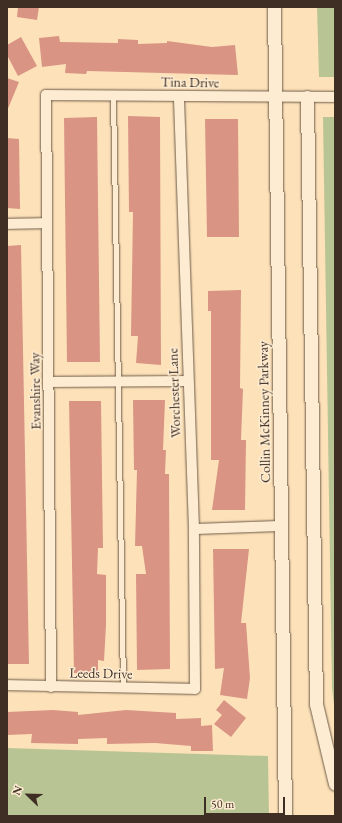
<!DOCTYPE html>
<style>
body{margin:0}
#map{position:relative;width:342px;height:823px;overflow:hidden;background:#fde2b9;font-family:"EB Garamond",serif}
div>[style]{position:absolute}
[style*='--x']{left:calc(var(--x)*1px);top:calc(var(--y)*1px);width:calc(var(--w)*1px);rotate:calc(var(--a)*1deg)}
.green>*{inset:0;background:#b9c494}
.building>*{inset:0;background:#d99484}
.roads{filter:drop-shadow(0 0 1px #6e5b49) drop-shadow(0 0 1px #6e5b49)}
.service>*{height:5px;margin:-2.5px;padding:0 2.5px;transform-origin:2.5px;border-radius:2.5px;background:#feecd2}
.minor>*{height:10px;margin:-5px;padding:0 5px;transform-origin:5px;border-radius:5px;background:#feecd2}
.tertiary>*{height:13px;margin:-6.5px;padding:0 6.5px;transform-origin:6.5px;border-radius:6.5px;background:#feecd2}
span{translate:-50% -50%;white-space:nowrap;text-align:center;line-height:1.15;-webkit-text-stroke:3px #feecd2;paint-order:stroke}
.street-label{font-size:14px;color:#3e2e24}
.frame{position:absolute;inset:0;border:8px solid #3e2e24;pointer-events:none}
.north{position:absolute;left:8px;top:775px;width:40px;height:40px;-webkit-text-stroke:3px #feecd2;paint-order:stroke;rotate:293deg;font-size:11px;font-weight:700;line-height:16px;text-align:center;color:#3e2e24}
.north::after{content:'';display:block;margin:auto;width:14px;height:18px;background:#3e2e24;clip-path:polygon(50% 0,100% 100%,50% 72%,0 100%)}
.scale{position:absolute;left:204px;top:797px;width:81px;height:18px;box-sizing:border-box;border:2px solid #3e2e24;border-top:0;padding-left:5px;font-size:12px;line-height:14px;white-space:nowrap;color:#3e2e24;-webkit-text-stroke:3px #feecd2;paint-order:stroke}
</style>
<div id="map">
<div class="green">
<i style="clip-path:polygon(317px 7px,335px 7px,335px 77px,319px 77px)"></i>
<i style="clip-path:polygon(323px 117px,335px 117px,335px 713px,332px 688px)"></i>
<i style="clip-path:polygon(7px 748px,268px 756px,269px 816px,7px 816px)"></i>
</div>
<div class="building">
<i style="clip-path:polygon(18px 7px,39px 7px,37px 20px,17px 17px)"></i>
<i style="clip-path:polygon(59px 36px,60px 42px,118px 43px,118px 39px,138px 40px,138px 44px,167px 43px,167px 41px,212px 47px,235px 45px,238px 75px,87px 71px,86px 74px,65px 73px,66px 64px,42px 67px,39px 38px)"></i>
<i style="clip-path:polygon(21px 37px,37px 66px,18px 76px,7px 55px,7px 45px)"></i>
<i style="clip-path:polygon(7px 78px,19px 82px,7px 111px)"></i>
<i style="clip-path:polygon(128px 116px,160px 117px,161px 365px,136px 363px,138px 336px,131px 336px,133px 212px,129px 212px)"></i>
<i style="clip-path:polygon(97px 117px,100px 362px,67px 362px,64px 118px)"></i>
<i style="clip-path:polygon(205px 119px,238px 119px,239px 237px,207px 237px)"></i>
<i style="clip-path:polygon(7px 138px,19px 139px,20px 209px,7px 208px)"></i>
<i style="clip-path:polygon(21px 245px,29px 664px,7px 664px,7px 246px)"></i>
<i style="clip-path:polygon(241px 290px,240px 388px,243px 389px,241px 440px,246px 440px,245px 510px,212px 510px,219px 460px,211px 460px,211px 311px,208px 311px,208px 291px)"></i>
<i style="clip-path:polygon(133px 400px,165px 400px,163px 450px,166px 450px,165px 474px,169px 474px,170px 669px,137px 670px,136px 574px,146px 574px,142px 546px,135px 546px,137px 470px,134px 470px)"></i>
<i style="clip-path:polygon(69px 401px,101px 401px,103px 548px,98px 548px,97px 574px,106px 575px,106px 625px,104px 661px,98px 660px,98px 674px,74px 673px)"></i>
<i style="clip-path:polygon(213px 549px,249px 549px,241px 623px,246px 623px,250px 678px,247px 699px,220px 695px,224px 668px,215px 669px)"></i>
<i style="clip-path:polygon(224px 700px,246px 718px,231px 737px,214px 724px,222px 715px,216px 710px)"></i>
<i style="clip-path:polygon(53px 710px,78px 712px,78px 715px,126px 710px,176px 713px,176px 719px,201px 718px,201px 726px,212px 725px,213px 751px,191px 751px,191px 746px,155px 743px,107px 744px,107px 738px,78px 739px,78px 744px,31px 743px,32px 734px,7px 735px,7px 712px)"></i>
</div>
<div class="roads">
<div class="service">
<i style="--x:113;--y:95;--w:593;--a:89.03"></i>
</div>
<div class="minor">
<i style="--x:7;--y:224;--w:40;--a:-1.4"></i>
<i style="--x:49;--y:382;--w:137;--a:-0.4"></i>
<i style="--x:194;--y:529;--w:87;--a:-2"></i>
<i style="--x:7;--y:685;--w:188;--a:1.2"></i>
<i style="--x:195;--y:689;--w:160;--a:-90.4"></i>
<i style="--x:194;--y:529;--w:433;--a:-92"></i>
<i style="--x:51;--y:687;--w:592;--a:-90.48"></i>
<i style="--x:46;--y:95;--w:289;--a:0.4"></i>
</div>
<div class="tertiary">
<i style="--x:274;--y:7;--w:809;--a:89.22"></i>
<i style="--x:307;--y:97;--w:607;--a:89.15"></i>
<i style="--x:316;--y:704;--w:82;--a:76.6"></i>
</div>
</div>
<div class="street-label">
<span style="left:190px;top:82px;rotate:1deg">Tina Drive</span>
<span style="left:35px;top:391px;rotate:-91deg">Evanshire Way</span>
<span style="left:174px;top:393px;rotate:-92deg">Worchester Lane</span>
<span style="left:264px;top:412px;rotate:-91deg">Collin McKinney Parkway</span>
<span style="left:101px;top:673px;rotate:1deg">Leeds Drive</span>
</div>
<div class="frame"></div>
<div class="north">N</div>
<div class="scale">50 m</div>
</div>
